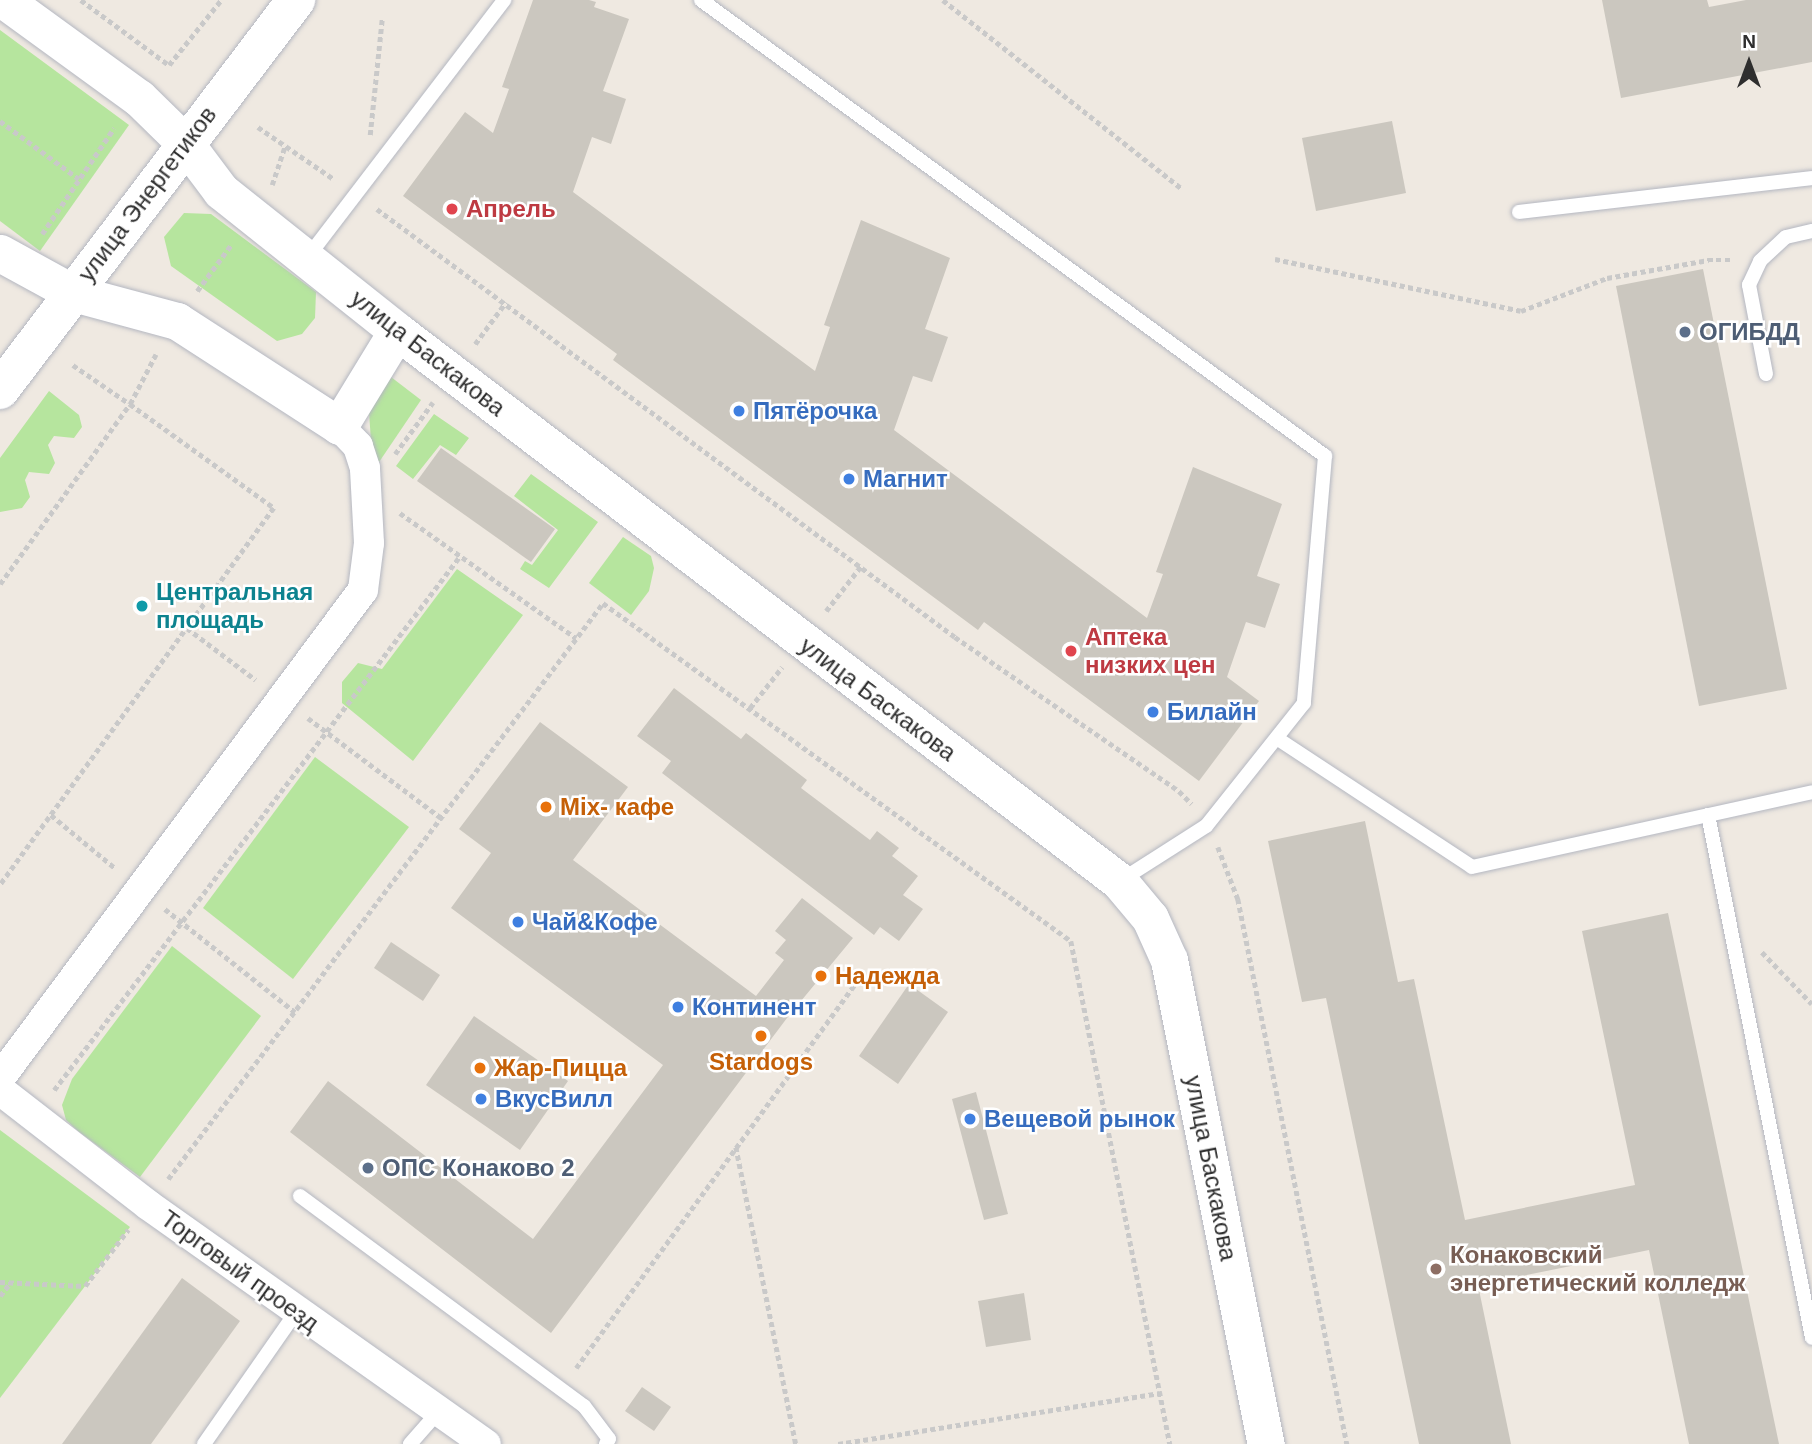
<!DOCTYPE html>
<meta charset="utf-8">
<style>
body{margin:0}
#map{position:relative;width:1812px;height:1444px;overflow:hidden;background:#efe9e1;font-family:Helvetica,sans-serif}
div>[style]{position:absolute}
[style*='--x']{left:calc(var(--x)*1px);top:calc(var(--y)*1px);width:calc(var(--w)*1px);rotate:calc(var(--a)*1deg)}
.green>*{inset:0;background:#b6e59e}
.building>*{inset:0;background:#cbc7bf}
.path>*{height:4.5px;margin-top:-2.25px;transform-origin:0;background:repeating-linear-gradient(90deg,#c9c9c9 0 5px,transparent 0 8.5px)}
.roads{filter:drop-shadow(0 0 2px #b4b7c1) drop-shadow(0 0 2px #b4b7c1)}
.service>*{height:14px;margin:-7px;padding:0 7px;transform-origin:7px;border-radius:7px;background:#fff}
.minor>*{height:30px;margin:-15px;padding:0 15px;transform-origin:15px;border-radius:15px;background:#fff}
.tertiary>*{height:37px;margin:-18.5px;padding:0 18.5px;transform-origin:18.5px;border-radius:18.5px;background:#fff}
.secondary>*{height:38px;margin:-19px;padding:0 19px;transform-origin:19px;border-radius:19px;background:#fff}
.dots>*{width:19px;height:19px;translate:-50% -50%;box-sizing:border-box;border:4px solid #fff;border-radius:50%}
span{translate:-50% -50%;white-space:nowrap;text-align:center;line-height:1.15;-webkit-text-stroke:5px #fff;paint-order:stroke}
.street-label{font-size:24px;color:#2e2e2e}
.health-label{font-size:24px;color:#be3a42;font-weight:700}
.left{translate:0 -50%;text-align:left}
.service-label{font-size:24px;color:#4e5e75;font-weight:700}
.shop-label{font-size:24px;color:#366cbe;font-weight:700}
.culture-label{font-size:24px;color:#0d838f;font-weight:700}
.food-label{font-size:24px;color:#c56008;font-weight:700}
.education-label{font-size:24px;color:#785e54;font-weight:700}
.north{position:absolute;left:1714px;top:28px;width:70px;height:70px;-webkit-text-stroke:5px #fff;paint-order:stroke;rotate:0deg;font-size:19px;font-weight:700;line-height:28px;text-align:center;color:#2e2e2e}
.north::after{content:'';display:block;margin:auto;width:24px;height:32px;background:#2e2e2e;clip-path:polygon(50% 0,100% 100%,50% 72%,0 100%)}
</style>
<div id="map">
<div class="green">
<i style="clip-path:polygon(0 30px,129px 125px,40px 251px,0 221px)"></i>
<i style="clip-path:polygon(184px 213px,211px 214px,316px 292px,315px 318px,302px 334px,277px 341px,171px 266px,164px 237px)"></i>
<i style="clip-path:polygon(391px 377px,421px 400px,373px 471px,368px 397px,377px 379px)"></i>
<i style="clip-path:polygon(49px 391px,79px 415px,82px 427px,74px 438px,54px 436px,48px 445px,55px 463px,49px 474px,29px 472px,25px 480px,30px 497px,22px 508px,0 512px,0 458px)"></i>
<i style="clip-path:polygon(434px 414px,469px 438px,456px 455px,440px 445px,413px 479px,396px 466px)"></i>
<i style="clip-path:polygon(531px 474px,598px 522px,549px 588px,520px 569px,525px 561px,532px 565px,558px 530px,514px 496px)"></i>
<i style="clip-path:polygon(623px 537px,651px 556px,654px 568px,649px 591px,631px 615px,589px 583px)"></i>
<i style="clip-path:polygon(457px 569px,523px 615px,413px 761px,342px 703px,342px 682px,358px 663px,382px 669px)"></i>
<i style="clip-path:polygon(315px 757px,409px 827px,293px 979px,203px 908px)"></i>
<i style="clip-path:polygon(172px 946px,261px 1016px,140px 1177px,78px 1131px,66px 1120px,62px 1105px,72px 1079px)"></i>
<i style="clip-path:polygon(0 1130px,130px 1227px,0 1398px)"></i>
</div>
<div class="building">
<i style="clip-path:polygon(533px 0,589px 0,596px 2px,594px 7px,629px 19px,603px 91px,626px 99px,611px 144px,592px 137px,573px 192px,815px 371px,830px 327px,824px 325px,861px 220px,950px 258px,925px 329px,948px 337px,932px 382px,913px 376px,894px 430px,1147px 618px,1163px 574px,1156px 572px,1193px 467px,1282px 504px,1257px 576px,1280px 584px,1265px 628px,1246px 622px,1227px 677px,1259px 701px,1199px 781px,984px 622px,978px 630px,613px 360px,617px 354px,403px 196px,465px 112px,493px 133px,509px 89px,502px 87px)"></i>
<i style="clip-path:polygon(1602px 0,1707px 0,1709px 7px,1746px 0,1812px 0,1812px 62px,1621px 98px)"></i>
<i style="clip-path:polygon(1392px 121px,1406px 193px,1316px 211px,1302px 138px)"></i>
<i style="clip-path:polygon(1703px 269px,1787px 689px,1699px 706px,1616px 286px)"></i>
<i style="clip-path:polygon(441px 448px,555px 529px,531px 562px,417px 481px)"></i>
<i style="clip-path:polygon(674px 688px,741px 739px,746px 733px,807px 780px,801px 788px,870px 840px,877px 831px,899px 848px,892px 856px,918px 876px,903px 895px,923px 909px,899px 941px,880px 927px,874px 935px,662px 773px,671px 761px,637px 736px)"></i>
<i style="clip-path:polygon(540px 722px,628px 787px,573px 860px,756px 996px,784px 960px,775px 953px,786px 940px,775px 931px,802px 898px,853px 938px,787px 1018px,551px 1333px,290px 1132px,328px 1081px,533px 1239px,663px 1065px,451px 908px,491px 853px,459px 829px)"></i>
<i style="clip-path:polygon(1365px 821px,1398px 982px,1414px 979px,1465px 1220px,1635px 1185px,1582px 931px,1668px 913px,1779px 1444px,1689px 1444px,1649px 1250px,1478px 1285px,1511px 1444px,1419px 1444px,1326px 998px,1302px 1002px,1268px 841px)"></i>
<i style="clip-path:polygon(391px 942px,440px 975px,423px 1001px,374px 968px)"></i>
<i style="clip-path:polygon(909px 984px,948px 1012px,898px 1084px,859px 1056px)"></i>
<i style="clip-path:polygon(474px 1016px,568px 1081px,520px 1150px,426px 1085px)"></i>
<i style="clip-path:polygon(976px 1092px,1008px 1214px,984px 1220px,952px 1099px)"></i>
<i style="clip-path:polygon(182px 1278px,240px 1321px,151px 1444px,62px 1444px)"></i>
<i style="clip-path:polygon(1024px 1293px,1031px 1340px,986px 1347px,978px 1301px)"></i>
<i style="clip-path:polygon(642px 1387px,671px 1407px,654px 1431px,625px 1411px)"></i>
</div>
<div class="path">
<i style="--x:81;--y:0;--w:109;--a:36.5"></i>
<i style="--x:169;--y:65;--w:83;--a:-51.3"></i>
<i style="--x:943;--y:0;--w:305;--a:38.3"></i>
<i style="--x:0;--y:121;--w:98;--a:36.3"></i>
<i style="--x:258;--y:127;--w:93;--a:34.5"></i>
<i style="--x:370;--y:135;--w:117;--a:-84.1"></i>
<i style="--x:272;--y:185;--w:41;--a:-71.6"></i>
<i style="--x:377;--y:209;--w:719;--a:36.52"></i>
<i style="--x:955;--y:637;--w:272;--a:34.5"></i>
<i style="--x:1179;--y:791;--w:18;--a:45"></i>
<i style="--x:42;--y:234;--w:128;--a:-55.8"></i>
<i style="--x:1275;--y:259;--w:251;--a:11.9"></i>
<i style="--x:1521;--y:311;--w:92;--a:-21"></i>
<i style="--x:1607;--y:278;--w:103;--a:-10.1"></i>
<i style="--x:1708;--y:260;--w:25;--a:0"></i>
<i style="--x:197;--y:291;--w:57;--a:-53.5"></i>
<i style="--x:475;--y:344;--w:52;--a:-53.6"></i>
<i style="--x:73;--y:365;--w:69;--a:34.4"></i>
<i style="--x:130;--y:404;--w:56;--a:-62.5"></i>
<i style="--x:395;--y:454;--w:64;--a:-53.8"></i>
<i style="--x:400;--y:513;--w:216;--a:35.4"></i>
<i style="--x:0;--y:584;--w:222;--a:-54.2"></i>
<i style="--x:130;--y:404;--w:178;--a:35.8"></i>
<i style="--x:274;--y:508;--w:466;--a:126"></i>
<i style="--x:826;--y:611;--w:57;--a:-52.1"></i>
<i style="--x:187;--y:628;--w:86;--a:37"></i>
<i style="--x:750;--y:708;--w:52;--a:-52"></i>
<i style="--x:308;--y:718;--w:166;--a:36.9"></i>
<i style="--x:51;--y:815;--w:83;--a:39.6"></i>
<i style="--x:1218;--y:847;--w:56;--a:69"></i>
<i style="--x:1238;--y:899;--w:556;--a:78.69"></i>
<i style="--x:165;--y:909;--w:166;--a:38.4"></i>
<i style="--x:1762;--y:952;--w:72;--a:46.1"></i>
<i style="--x:54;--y:1090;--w:671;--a:-52.75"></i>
<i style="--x:736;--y:1147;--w:303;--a:78.6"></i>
<i style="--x:168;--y:1179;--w:722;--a:-52.94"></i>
<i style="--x:603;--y:603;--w:577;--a:35.84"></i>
<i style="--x:1071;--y:941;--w:513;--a:78.87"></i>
<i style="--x:0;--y:1282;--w:85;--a:2.7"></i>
<i style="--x:85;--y:1286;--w:71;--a:-52.5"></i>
<i style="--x:0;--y:1296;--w:16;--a:-52"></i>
<i style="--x:576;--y:1368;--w:490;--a:-54"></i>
<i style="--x:838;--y:1444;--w:326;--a:-9"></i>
</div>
<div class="roads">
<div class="service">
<i style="--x:701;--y:0;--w:773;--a:36.16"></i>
<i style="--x:1325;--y:456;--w:248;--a:94.9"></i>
<i style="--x:1304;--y:703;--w:157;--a:128.5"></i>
<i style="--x:1206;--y:826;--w:102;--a:147.4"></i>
<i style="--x:1519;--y:212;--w:295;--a:-6.6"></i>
<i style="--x:307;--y:258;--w:325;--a:-52.6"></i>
<i style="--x:1766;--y:374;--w:91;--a:-100.8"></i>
<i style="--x:1749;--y:285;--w:26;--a:-65"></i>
<i style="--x:1760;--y:261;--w:35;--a:-43"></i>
<i style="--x:1786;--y:237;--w:27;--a:-13"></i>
<i style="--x:1278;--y:739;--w:232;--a:33.4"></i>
<i style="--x:1472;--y:867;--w:348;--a:-12.4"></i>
<i style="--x:1708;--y:815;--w:533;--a:78.75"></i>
<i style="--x:300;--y:1196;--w:353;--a:36.5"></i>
<i style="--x:584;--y:1406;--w:41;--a:52.9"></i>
<i style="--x:609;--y:1439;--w:6;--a:121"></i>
<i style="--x:204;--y:1444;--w:161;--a:-55.1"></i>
<i style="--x:410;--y:1444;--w:45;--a:-48.6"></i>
</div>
<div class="minor">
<i style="--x:0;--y:1078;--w:608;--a:-53.36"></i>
<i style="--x:363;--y:590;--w:47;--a:-82.7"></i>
<i style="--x:369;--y:543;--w:75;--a:-93.1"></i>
<i style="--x:365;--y:468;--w:23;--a:-108"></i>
<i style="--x:358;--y:446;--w:28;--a:-134"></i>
<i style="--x:0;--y:1090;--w:187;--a:37.8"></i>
<i style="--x:148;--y:1205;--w:414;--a:35.3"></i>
</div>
<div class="tertiary">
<i style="--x:4;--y:0;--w:167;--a:36"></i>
<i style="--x:139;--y:98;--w:64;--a:44.4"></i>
<i style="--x:185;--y:143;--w:60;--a:53.1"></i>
<i style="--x:221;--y:191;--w:225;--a:38.5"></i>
<i style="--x:397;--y:331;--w:908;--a:37.3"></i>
<i style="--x:1119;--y:881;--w:48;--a:50"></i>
<i style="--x:1150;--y:918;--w:46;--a:65.7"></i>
<i style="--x:1169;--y:960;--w:494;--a:78.7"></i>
<i style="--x:0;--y:253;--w:83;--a:28.7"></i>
<i style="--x:73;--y:293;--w:108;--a:15.1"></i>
<i style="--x:177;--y:321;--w:193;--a:32.9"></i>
<i style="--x:339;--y:426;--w:111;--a:-58.6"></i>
</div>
<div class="secondary">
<i style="--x:0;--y:390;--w:490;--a:-52.8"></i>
</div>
</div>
<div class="dots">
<i style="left:452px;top:209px;background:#e0444e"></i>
<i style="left:1685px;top:332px;background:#5c6f8a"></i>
<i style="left:739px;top:411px;background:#3f7fe0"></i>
<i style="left:849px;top:479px;background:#3f7fe0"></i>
<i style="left:142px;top:606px;background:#0f9aa8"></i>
<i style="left:1071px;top:651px;background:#e0444e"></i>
<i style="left:1153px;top:712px;background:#3f7fe0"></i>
<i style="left:546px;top:807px;background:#e8710a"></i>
<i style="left:518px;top:922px;background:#3f7fe0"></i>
<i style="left:821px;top:976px;background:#e8710a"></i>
<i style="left:678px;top:1007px;background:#3f7fe0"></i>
<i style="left:761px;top:1036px;background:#e8710a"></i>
<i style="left:480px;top:1068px;background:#e8710a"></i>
<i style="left:481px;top:1099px;background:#3f7fe0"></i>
<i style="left:970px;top:1119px;background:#3f7fe0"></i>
<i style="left:368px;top:1168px;background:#5c6f8a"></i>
<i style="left:1436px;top:1269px;background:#8d6e63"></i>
</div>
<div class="street-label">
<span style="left:147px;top:194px;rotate:-53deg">улица Энергетиков</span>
<span style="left:428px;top:353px;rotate:38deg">улица Баскакова</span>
<span style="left:878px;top:699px;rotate:37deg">улица Баскакова</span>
<span style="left:1211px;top:1168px;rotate:79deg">улица Баскакова</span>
<span style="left:240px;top:1271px;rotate:36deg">Торговый проезд</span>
</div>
<div class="health-label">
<span class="left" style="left:466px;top:209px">Апрель</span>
<span class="left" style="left:1085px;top:651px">Аптека<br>низких цен</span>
</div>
<div class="service-label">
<span class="left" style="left:1699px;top:332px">ОГИБДД</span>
<span class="left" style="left:382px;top:1168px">ОПС Конаково 2</span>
</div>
<div class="shop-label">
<span class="left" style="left:753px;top:411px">Пятёрочка</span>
<span class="left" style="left:863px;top:479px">Магнит</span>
<span class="left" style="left:1167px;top:712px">Билайн</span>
<span class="left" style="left:532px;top:922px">Чай&amp;Кофе</span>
<span class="left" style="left:692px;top:1007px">Континент</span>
<span class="left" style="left:495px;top:1099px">ВкусВилл</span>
<span class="left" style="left:984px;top:1119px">Вещевой рынок</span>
</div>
<div class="culture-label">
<span class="left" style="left:156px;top:606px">Центральная<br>площадь</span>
</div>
<div class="food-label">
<span class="left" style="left:560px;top:807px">Mix- кафе</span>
<span class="left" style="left:835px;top:976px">Надежда</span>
<span style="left:761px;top:1062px">Stardogs</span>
<span class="left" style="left:494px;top:1068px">Жар-Пицца</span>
</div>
<div class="education-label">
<span class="left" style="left:1450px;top:1269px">Конаковский<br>энергетический колледж</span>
</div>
<div class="north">N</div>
</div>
